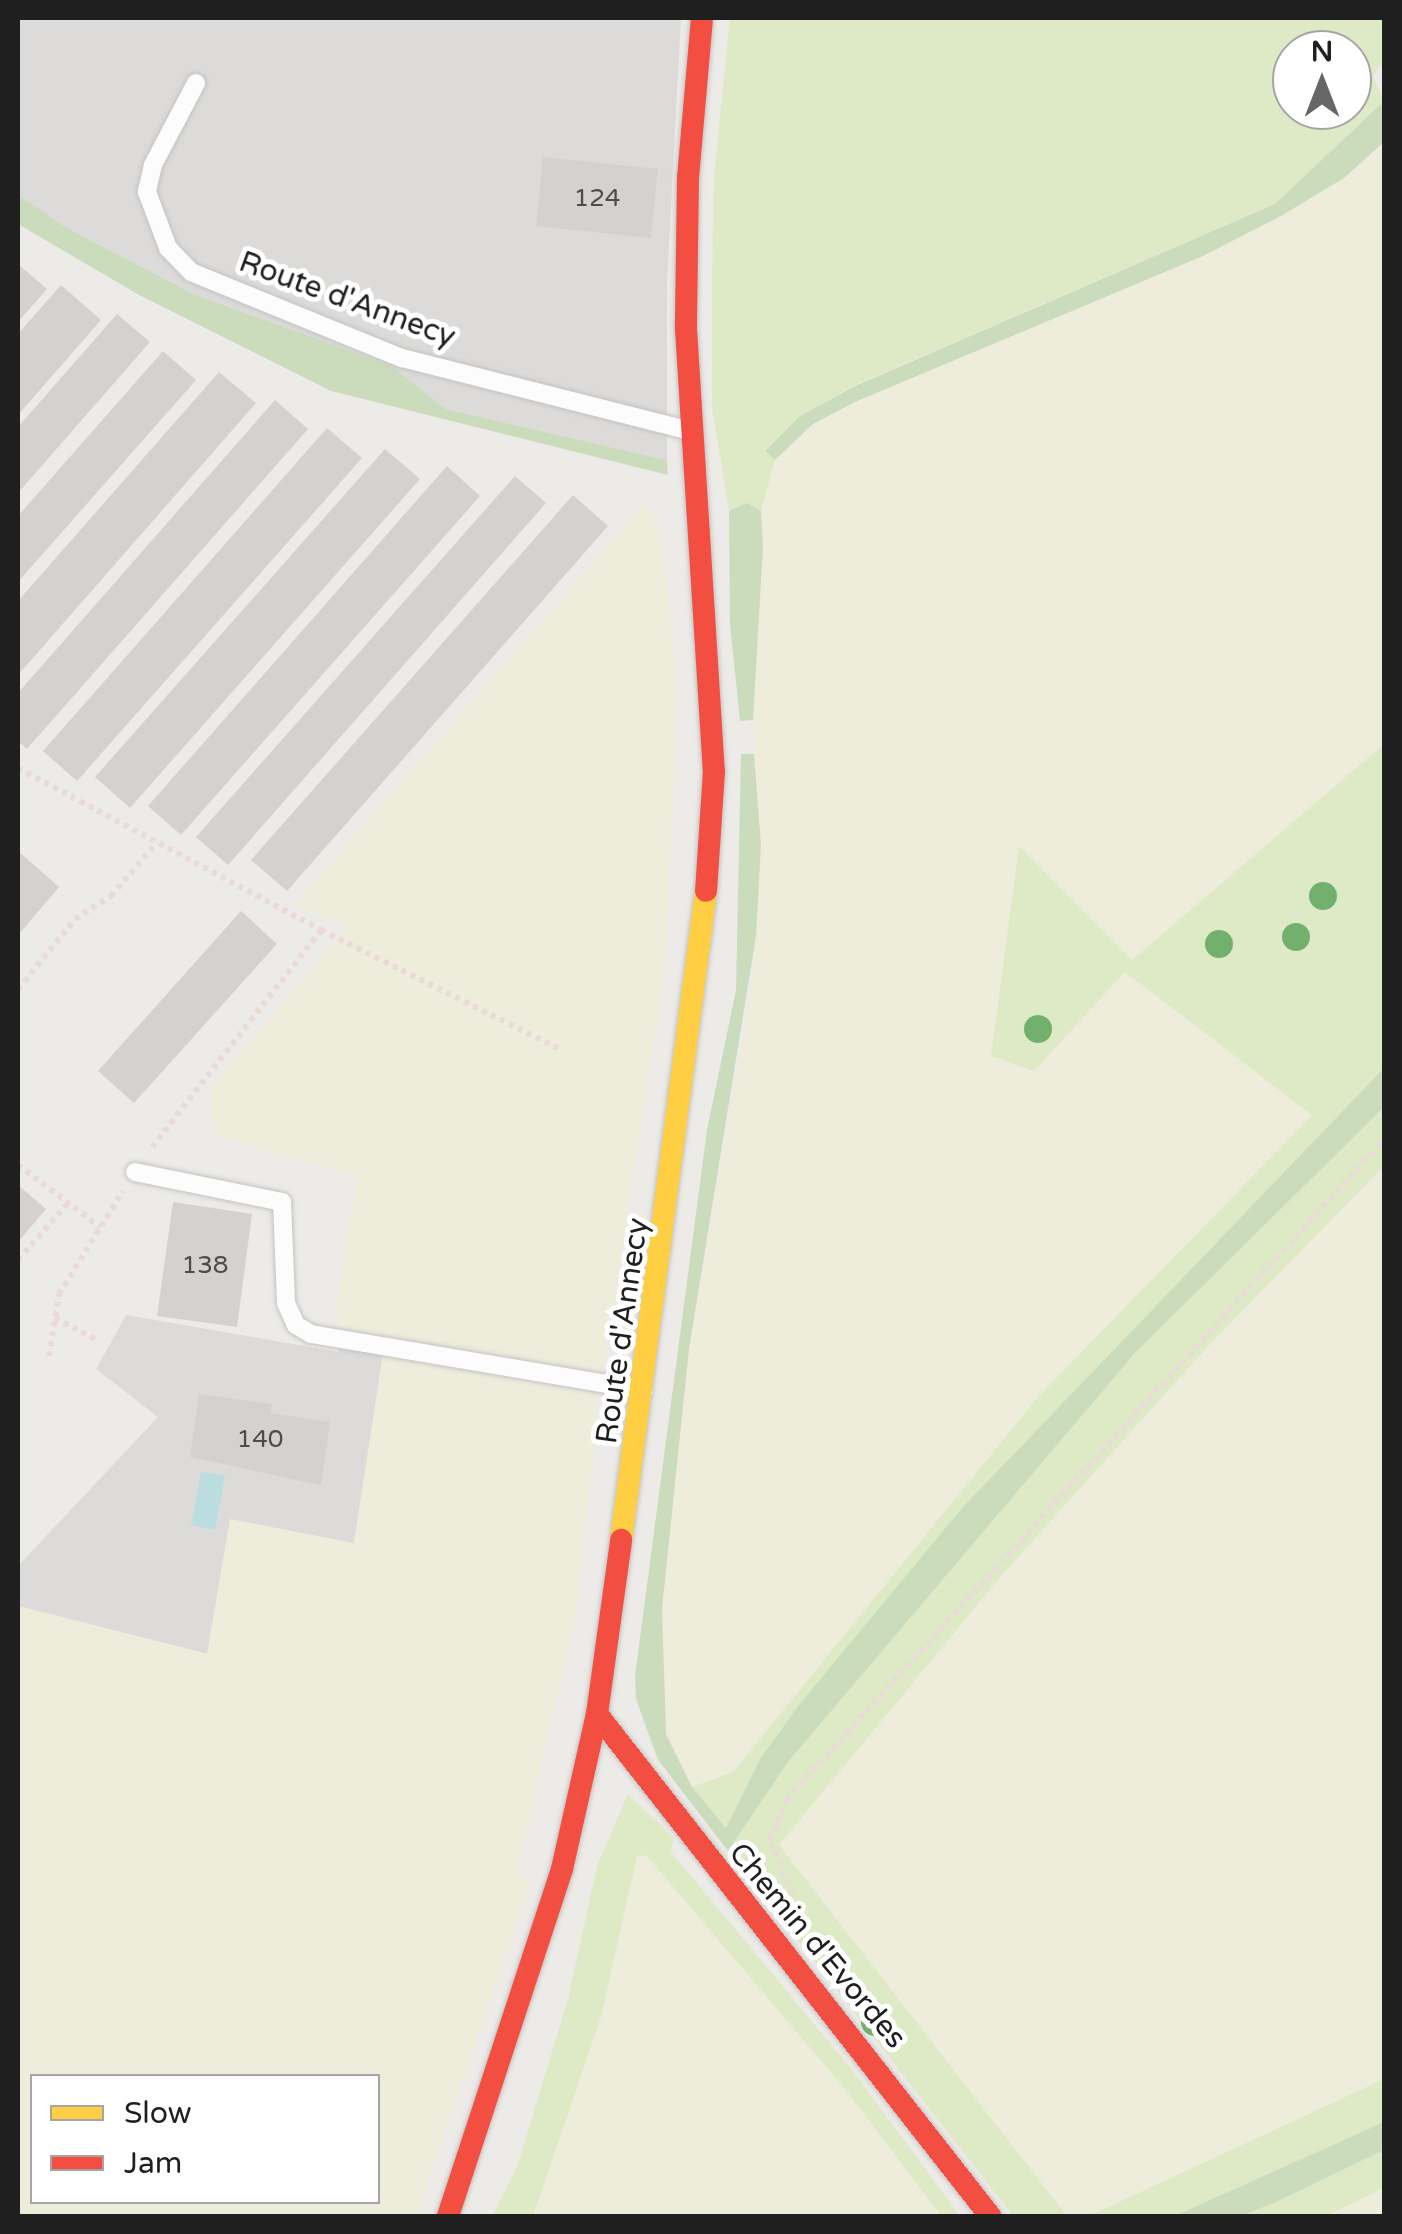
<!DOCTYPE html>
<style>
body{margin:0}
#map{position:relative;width:1402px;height:2234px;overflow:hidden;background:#edebe8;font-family:"Varela Round",sans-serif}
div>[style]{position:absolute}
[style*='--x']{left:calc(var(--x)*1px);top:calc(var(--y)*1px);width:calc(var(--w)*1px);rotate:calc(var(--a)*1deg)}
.residential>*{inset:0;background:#dcdbd9}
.farmland>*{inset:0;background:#eeeddb}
.grass>*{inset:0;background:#deeac6}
.forest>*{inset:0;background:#cbdcbd}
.water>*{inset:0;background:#bbdde0}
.building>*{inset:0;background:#d4d1cf}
.path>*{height:6px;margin-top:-3px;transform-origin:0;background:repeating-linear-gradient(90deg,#eadada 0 5px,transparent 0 10px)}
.roads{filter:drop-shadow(0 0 2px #c4c3c2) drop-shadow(0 0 2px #c4c3c2)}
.lane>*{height:18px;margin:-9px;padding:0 9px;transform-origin:9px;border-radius:9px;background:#fcfcfc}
.slow>*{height:22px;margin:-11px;padding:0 11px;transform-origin:11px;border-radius:11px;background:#ffcf43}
.jam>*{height:22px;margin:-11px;padding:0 11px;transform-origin:11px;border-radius:11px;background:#f24e42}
.trees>*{width:28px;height:28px;margin:-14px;border-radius:50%;background:#72b06e}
span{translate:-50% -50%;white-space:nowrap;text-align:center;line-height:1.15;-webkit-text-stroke:10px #fff;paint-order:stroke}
.number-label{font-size:25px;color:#4c4c4b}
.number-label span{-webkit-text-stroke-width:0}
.street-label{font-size:30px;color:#1f1f1f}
.frame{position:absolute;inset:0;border:20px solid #1f1f1f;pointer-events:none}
.legend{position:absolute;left:30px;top:2074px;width:350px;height:130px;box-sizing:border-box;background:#fff;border:2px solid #a5a5a5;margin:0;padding:12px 18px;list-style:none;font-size:30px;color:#1f1f1f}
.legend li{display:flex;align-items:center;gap:20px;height:50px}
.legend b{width:50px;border:2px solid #a5a5a5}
.north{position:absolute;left:1272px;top:30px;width:100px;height:100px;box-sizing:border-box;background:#fff;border:2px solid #a5a5a5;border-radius:50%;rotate:0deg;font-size:28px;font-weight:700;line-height:40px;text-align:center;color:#1f1f1f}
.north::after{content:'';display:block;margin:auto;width:35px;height:45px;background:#676665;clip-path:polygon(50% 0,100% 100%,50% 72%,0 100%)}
</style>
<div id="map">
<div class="residential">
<i style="clip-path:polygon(18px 18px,681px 18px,667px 283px,667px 460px,446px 409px,390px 366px,196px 295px,67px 228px,18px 194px)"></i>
<i style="clip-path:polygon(126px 1315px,339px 1352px,341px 1340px,384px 1348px,354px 1544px,208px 1654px,18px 1606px,18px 1566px,158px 1417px,96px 1369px)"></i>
</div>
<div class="farmland">
<i style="clip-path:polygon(1384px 142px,1384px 744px,1132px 960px,1019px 847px,1034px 1070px,1125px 972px,1313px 1114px,1038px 1397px,733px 1772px,692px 1787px,666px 1733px,662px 1609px,689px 1349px,751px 991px,761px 845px,753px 720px,761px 511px,775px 460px,813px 424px,855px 402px,1203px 256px,1344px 178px)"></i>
<i style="clip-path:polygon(evenodd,647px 501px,664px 552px,677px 689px,666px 966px,599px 1399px,576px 1616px,517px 1871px,531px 1882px,416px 2216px,18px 2216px,18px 1606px,207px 1654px,230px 1519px,354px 1543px,384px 1348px,341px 1340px,336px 1308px,357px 1177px,217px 1136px,209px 1103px,215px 1083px,349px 926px,294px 905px,647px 501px,32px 2076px,378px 2076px,378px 2202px,32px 2202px,32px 2076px)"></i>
<i style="clip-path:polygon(1384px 1166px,1384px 2079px,1089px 2216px,1067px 2216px,778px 1845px,1002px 1575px,1211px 1343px)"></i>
<i style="clip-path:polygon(647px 1855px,845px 2089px,941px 2216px,533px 2216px,601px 2017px,637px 1856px)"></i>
<i style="clip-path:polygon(1384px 2188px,1384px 2216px,1326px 2216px)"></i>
</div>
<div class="grass">
<i style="clip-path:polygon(evenodd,730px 18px,1384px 18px,1384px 60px,1373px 76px,1384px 101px,1275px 204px,855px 385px,800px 416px,765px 450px,775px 460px,761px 511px,747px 504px,729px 511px,712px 408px,712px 276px,714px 176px,730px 18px,1292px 50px,1352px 50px,1352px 110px,1292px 110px,1292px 50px)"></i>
<i style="clip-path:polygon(1384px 744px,1384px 1068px,962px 1508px,760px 1759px,726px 1829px,692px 1787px,733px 1772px,1038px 1397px,1312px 1115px,1125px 972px,1034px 1071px,991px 1056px,1019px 846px,1132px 960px)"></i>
<i style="clip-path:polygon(1384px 1107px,1384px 1166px,1211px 1343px,1002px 1575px,779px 1845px,1067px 2216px,1013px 2216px,728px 1851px,788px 1762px,1135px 1353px)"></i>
<i style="clip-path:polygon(628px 1794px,674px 1838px,671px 1852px,850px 2067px,960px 2216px,941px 2216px,845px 2089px,646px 1855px,637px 1857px,601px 2017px,533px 2216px,492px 2216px,517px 2167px,568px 1999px,597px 1866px)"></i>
<i style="clip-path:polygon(1384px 2079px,1384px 2122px,1174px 2216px,1089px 2216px)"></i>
<i style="clip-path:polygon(1384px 2150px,1384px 2188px,1326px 2216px,1241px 2216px)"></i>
</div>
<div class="forest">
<i style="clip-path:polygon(1384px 101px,1384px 142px,1344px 178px,1281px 216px,1203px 256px,855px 402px,813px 424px,775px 460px,765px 451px,800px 416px,855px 386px,1275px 204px)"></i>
<i style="clip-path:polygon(18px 194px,67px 228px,196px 295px,391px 366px,446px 409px,667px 460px,668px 475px,331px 391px,139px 295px,18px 224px)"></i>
<i style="clip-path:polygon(747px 503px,761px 511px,763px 547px,753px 720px,740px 721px,730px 624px,729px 511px)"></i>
<i style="clip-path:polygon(741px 754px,754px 754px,761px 845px,756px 936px,689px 1349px,662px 1609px,666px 1734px,692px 1787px,726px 1828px,760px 1759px,799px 1705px,962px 1508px,1384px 1068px,1384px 1107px,1135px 1353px,788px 1762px,728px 1851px,658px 1760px,636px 1699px,635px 1676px,707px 1130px,736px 990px)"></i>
<i style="clip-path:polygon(1384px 2122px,1384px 2150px,1276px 2202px,1241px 2216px,1174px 2216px)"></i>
</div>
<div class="water">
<i style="clip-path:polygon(201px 1472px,225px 1476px,215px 1530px,191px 1525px)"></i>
</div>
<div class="building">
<i style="clip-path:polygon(543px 157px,658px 169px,651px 238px,536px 226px)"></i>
<i style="clip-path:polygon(18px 264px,47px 289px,18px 322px)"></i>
<i style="clip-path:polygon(61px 285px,101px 320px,18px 415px,18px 334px)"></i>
<i style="clip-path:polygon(117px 314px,150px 342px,18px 493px,18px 427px)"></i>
<i style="clip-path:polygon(163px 351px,196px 380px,18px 582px,18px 516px)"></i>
<i style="clip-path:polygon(219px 372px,256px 403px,18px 675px,18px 601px)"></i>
<i style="clip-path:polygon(275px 400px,308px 429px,27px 749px,18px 741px,18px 693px)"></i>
<i style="clip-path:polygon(327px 428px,362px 458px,77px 781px,43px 751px)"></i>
<i style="clip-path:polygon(385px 449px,420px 479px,130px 808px,95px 777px)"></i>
<i style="clip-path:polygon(447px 466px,480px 496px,181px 835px,148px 806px)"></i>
<i style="clip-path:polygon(515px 476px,546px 503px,228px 865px,196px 837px)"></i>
<i style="clip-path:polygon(573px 495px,608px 526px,287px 891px,251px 860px)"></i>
<i style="clip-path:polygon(18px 851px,59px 887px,18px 935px)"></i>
<i style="clip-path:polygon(241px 911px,277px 944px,134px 1103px,98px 1071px)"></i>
<i style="clip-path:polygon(18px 1185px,46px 1209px,18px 1242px)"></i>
<i style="clip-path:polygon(173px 1202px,252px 1214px,237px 1327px,157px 1316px)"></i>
<i style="clip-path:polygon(199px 1394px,272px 1404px,270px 1413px,330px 1422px,321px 1485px,190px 1457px)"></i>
</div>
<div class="path">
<i style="--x:18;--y:768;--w:344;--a:28.1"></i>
<i style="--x:321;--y:930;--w:280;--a:127.9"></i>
<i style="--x:321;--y:930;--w:265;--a:26.5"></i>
<i style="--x:18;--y:989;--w:90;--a:-50.8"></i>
<i style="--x:75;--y:919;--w:43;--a:-32.6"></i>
<i style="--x:111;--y:896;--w:71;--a:-49.6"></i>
<i style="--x:18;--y:1165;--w:103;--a:37.1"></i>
<i style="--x:18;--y:1260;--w:76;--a:-48.7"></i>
<i style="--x:55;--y:1318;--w:47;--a:27.6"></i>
<i style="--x:49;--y:1356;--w:63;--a:-80.8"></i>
<i style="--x:59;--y:1294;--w:121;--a:-58.1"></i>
<i style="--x:792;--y:1894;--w:58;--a:-112.2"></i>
<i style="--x:770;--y:1840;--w:43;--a:-68.2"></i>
<i style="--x:786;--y:1800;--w:891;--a:-47.86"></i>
</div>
<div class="roads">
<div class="lane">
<i style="--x:196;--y:83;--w:93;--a:117.7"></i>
<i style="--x:153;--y:165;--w:28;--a:103"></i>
<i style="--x:147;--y:192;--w:60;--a:69.4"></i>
<i style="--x:168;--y:248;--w:33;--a:46"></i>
<i style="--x:191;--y:272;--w:228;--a:22.2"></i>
<i style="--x:402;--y:358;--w:298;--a:14.2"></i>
<i style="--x:135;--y:1172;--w:150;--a:11.5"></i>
<i style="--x:282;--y:1202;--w:101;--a:87.7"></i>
<i style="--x:286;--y:1303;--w:24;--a:66"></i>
<i style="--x:296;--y:1325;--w:17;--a:31"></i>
<i style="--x:311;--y:1334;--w:337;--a:9.6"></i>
</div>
<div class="slow">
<i style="--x:621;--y:1540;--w:655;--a:-82.54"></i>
</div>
<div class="jam">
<i style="--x:702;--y:18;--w:160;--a:95"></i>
<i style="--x:688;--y:177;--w:152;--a:90.8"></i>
<i style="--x:686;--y:329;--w:443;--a:86.4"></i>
<i style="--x:714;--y:771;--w:120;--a:93.8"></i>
<i style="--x:597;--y:1714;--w:638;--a:51.94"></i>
<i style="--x:448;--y:2216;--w:365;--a:-71.8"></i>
<i style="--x:562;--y:1869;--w:159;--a:-77.3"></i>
<i style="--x:597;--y:1714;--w:176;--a:-82.1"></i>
</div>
</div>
<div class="trees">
<i style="left:1323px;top:896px"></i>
<i style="left:1296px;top:937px"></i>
<i style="left:1219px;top:944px"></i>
<i style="left:1038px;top:1029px"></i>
<i style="left:875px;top:2022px"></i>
</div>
<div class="number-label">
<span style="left:597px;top:198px">124</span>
<span style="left:205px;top:1265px">138</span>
<span style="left:260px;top:1439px">140</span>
</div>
<div class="street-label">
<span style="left:347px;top:300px;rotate:20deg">Route d'Annecy</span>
<span style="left:623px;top:1331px;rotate:-82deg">Route d'Annecy</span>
<span style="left:817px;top:1946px;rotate:50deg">Chemin d'Evordes</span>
</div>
<div class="frame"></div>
<ul class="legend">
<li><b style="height:12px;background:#ffcf43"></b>Slow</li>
<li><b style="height:12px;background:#f24e42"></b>Jam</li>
</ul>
<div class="north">N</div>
</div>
